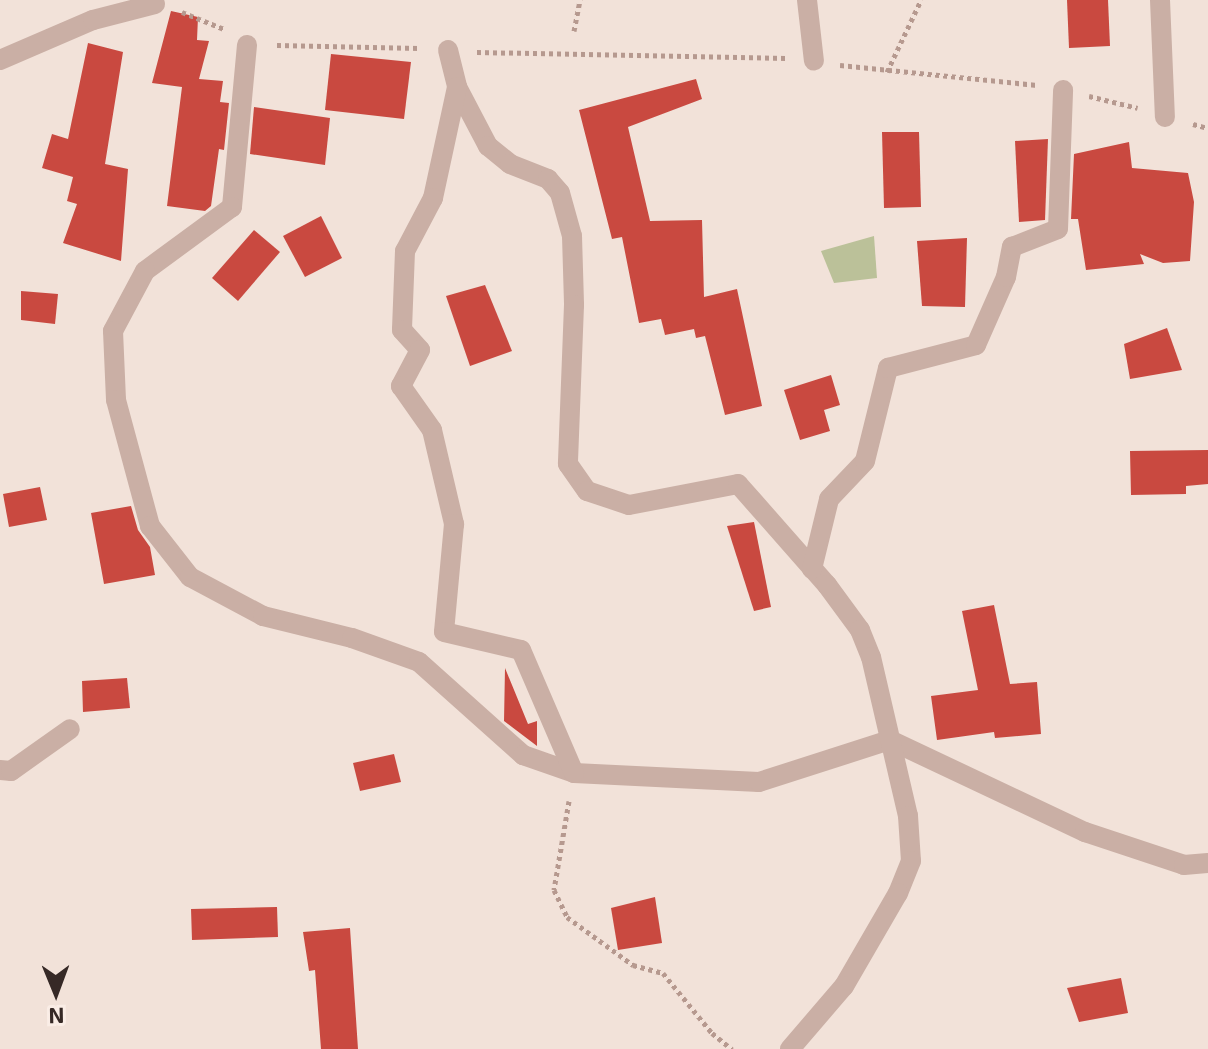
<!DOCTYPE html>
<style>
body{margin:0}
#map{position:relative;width:1208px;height:1049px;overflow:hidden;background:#f2e2d9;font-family:"Exo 2",sans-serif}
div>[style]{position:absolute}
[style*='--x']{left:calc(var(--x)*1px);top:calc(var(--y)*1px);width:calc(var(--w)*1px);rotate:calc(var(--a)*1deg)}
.green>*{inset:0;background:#bbc199}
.building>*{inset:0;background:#c94940}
.path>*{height:5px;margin-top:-2.5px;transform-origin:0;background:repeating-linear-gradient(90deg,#b6998f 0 4px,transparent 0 8px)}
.minor>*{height:20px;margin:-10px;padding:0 10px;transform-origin:10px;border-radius:10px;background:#caafa5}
span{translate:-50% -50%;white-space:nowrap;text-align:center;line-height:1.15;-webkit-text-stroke:7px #faede6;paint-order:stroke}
.north{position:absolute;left:16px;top:953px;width:80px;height:80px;-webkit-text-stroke:6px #faede6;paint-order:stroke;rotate:179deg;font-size:22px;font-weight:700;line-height:32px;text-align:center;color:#362926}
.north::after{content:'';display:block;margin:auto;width:28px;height:36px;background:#362926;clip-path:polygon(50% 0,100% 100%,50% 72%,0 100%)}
</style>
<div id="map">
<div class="green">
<i style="clip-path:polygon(874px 236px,877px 278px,834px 283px,821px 251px)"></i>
</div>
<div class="building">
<i style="clip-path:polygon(1067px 0,1108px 0,1110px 46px,1069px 48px)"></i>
<i style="clip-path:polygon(171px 11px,198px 17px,197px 40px,209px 41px,199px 79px,223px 81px,220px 102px,229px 103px,224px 150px,219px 149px,211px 206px,205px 211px,167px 206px,182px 87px,152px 83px)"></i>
<i style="clip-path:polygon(88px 43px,123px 52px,105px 164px,128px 169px,121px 261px,63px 243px,77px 204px,67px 201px,73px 177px,42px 168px,52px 134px,68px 139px)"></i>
<i style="clip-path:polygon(331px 54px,411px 62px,404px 119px,325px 110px)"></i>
<i style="clip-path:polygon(696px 79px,702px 99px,628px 127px,650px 221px,702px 220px,704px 297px,737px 289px,762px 406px,725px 415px,705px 336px,696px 338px,694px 329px,665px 335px,661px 319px,639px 323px,622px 237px,612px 239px,579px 110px)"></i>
<i style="clip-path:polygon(254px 107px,330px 118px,325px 165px,250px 154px)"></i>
<i style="clip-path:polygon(882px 132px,919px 132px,921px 207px,884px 208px)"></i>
<i style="clip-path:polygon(1048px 139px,1045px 220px,1019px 222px,1015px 141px)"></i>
<i style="clip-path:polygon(1129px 142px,1132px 168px,1188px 173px,1194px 202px,1190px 261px,1163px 263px,1140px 254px,1144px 264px,1086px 270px,1078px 219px,1071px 219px,1074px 154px)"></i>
<i style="clip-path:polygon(321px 216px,342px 258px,305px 277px,283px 236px)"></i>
<i style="clip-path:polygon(254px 230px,280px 252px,238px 301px,212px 278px)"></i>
<i style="clip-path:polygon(967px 238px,965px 307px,922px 306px,917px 241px)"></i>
<i style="clip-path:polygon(485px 285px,512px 351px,470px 366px,446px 296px)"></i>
<i style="clip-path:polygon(21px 291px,58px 294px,55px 324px,21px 320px)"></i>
<i style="clip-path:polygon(1167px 328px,1182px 370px,1130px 379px,1124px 344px)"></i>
<i style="clip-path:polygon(831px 375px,840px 405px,824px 410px,830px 431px,800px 440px,784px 390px)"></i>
<i style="clip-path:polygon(1208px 450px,1208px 484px,1186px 486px,1186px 494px,1131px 495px,1130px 451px)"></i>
<i style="clip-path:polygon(40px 487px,47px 520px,9px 527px,3px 494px)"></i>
<i style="clip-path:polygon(131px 506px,138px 530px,150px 547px,155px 575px,104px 584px,91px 513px)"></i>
<i style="clip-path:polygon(754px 522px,771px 607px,754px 611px,727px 526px)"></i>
<i style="clip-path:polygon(994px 605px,1010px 684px,1037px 682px,1041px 734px,995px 738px,994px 732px,937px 740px,931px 696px,978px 690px,962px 611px)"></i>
<i style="clip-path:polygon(505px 668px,528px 724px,537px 721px,537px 746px,504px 721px)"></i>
<i style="clip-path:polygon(127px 678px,130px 708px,83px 712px,82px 681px)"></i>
<i style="clip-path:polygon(394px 754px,401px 782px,360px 791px,353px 763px)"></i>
<i style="clip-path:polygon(655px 897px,662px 943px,618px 950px,611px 908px)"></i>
<i style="clip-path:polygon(277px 907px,278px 937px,192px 940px,191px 909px)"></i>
<i style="clip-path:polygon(350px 928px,358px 1049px,321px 1049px,315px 970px,309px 971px,303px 932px)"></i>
<i style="clip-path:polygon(1121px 978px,1128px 1013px,1079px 1022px,1067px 988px)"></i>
</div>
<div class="path">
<i style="--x:182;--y:12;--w:45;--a:22"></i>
<i style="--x:574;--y:31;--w:32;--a:-79"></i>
<i style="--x:277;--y:45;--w:142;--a:1.2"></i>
<i style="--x:477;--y:52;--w:309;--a:1.1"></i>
<i style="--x:840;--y:65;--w:198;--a:5.8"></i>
<i style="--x:887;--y:72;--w:80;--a:-64.7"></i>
<i style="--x:1089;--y:96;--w:50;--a:13.8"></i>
<i style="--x:1193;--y:124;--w:16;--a:15"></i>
<i style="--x:569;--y:801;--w:90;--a:99.6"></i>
<i style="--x:554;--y:890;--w:30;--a:64"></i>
<i style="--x:567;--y:917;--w:82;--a:36"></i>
<i style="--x:633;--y:965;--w:31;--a:15"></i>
<i style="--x:663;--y:973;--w:77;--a:50.8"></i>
<i style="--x:712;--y:1033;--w:26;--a:39"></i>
</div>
<div class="minor">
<i style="--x:807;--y:0;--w:61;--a:83.5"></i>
<i style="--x:1160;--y:0;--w:117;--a:87.6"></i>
<i style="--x:247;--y:45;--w:163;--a:95.3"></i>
<i style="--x:232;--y:207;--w:108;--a:143.7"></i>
<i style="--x:145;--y:271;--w:68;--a:118.1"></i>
<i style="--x:113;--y:331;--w:69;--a:87.5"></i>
<i style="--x:116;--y:400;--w:131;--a:74.9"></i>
<i style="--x:150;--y:526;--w:65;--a:51.9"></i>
<i style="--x:190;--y:577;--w:83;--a:28.1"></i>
<i style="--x:263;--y:616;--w:92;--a:13.9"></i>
<i style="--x:352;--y:638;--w:71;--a:19.7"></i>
<i style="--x:419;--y:662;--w:140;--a:41.8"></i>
<i style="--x:523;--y:755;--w:54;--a:19.4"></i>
<i style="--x:574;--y:773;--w:185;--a:2.8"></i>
<i style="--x:759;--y:782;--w:138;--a:-17.8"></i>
<i style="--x:890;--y:740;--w:216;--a:25.3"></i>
<i style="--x:1085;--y:832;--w:104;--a:18.4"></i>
<i style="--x:1184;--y:865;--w:24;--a:-5"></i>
<i style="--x:448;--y:50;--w:38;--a:76"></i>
<i style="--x:457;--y:87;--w:67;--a:62.3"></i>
<i style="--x:488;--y:146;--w:28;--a:39"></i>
<i style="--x:510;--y:164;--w:41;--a:21.5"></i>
<i style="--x:548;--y:179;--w:18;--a:49"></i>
<i style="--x:560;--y:193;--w:45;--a:74.4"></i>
<i style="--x:572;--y:236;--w:69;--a:88.3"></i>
<i style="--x:574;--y:305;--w:159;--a:92.2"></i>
<i style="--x:568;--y:464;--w:33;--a:55"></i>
<i style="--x:587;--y:491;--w:44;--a:18.4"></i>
<i style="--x:629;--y:505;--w:111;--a:-10.9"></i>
<i style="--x:738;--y:484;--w:135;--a:48.6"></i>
<i style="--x:827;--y:585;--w:56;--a:53.7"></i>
<i style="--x:860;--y:630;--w:29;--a:68"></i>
<i style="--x:871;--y:657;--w:163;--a:76.9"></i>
<i style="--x:908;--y:816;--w:45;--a:86.2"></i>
<i style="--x:911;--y:861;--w:35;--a:112"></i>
<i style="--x:898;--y:893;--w:108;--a:120.1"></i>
<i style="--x:844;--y:986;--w:83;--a:130.6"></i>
<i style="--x:0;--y:60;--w:101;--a:-23.3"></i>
<i style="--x:93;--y:20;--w:64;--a:-14.5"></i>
<i style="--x:457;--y:87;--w:114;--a:102.2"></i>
<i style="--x:433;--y:198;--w:60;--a:117.8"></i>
<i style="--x:405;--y:251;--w:79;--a:92.2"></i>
<i style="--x:402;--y:330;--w:27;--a:48"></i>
<i style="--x:420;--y:350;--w:41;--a:117.8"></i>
<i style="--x:401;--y:386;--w:54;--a:54.8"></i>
<i style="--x:432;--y:430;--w:97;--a:76.8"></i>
<i style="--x:454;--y:524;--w:108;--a:95.3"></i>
<i style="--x:444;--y:632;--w:79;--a:13.2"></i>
<i style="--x:521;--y:650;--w:134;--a:66.7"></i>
<i style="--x:812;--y:569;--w:72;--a:-76.3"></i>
<i style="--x:829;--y:499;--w:52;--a:-46.5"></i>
<i style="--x:865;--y:461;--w:96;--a:-76.1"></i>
<i style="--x:888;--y:368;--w:91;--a:-14.6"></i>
<i style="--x:976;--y:345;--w:74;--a:-66.2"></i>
<i style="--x:1006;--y:277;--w:31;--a:-79"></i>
<i style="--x:1012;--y:247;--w:49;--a:-21.4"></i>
<i style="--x:1058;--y:229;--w:139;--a:-87.9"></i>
<i style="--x:0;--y:770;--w:11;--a:5"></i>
<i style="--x:11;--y:771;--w:72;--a:-35.4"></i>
</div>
<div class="north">N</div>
</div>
